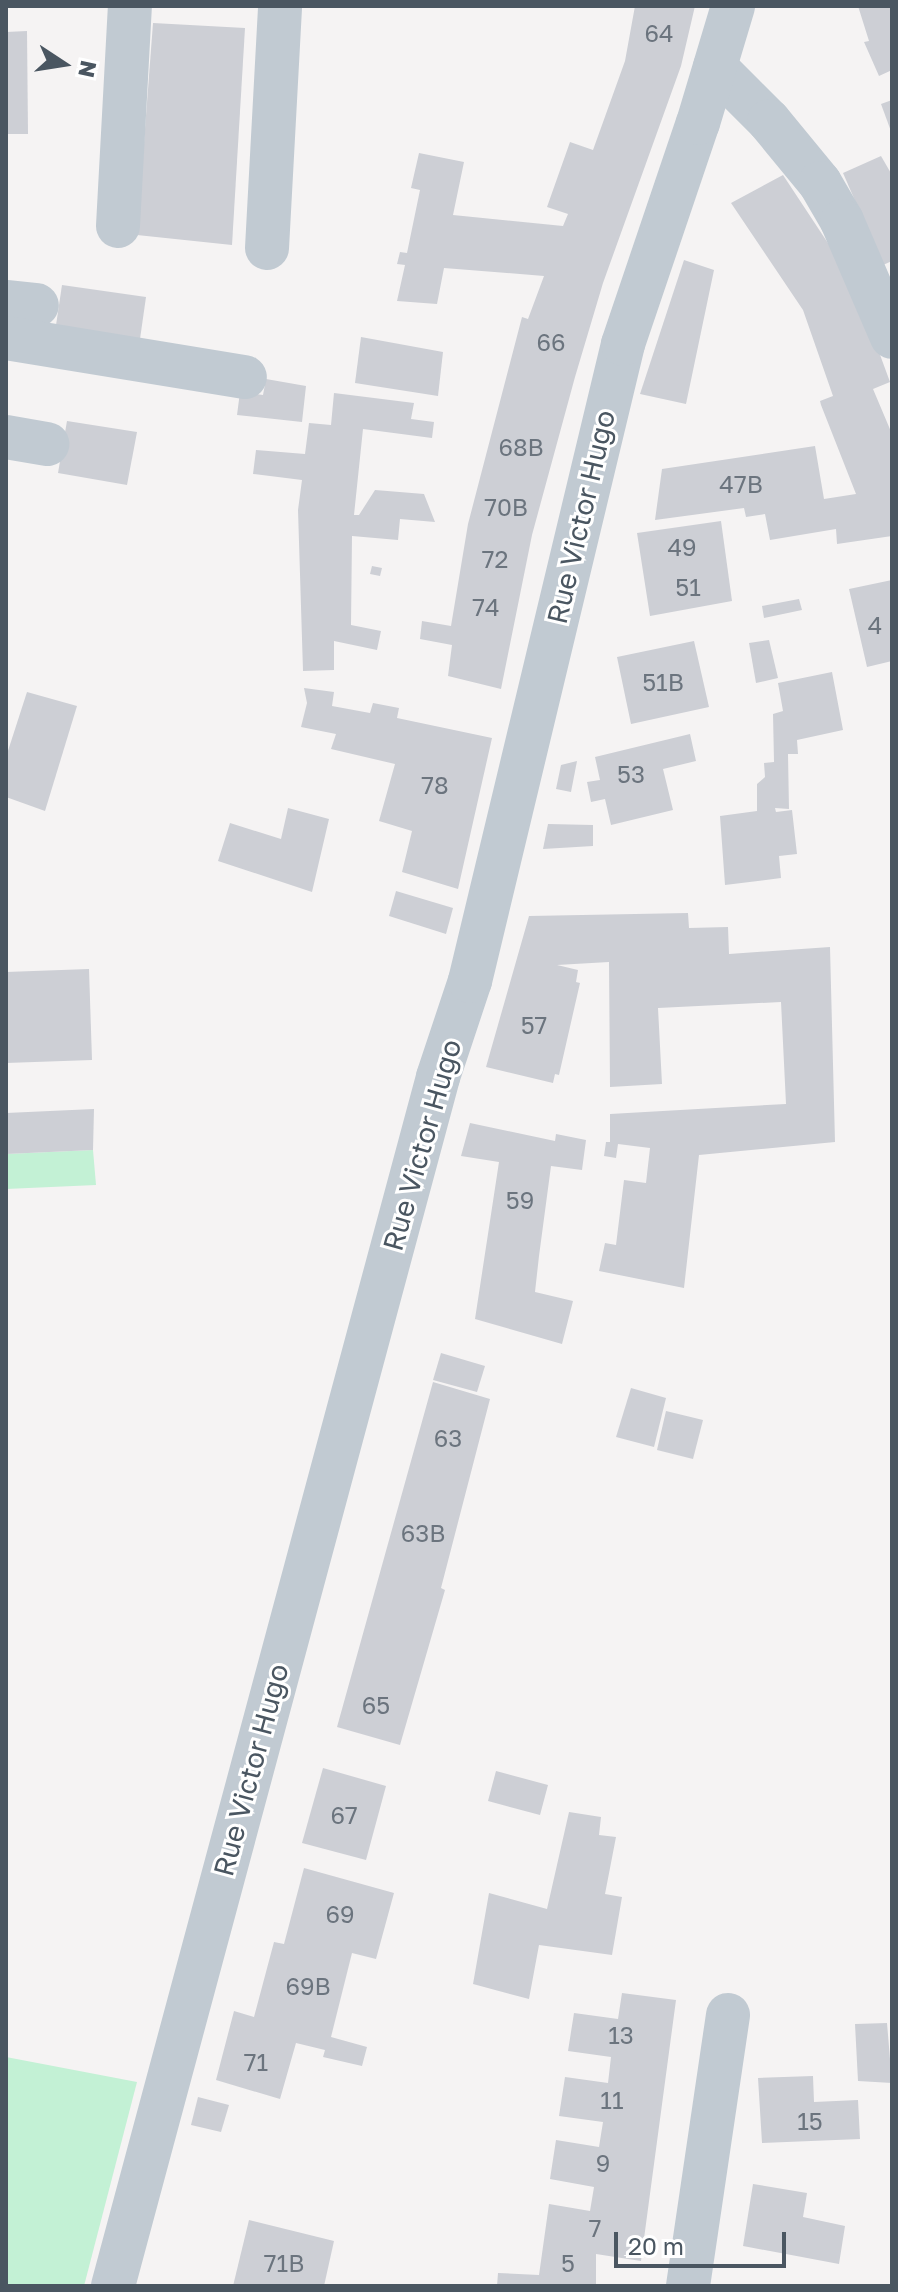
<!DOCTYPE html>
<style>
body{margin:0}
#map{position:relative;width:898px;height:2292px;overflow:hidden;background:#f5f3f3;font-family:"Golos Text",sans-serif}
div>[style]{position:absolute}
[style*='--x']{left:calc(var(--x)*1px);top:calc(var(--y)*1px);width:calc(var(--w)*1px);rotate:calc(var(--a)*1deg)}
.green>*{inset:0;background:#c3f1d5}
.building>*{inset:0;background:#cdcfd5}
.minor>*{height:44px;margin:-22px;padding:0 22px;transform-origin:22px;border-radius:22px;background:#c1cad2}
span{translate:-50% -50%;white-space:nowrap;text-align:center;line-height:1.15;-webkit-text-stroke:6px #fff;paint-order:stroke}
.number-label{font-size:24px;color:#6b747e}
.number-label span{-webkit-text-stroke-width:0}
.street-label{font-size:28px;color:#4a5661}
.frame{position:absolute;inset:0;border:8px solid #4a5661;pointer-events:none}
.north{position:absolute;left:24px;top:24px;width:80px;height:80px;-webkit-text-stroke:6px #fff;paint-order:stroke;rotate:102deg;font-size:22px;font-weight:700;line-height:32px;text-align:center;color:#4a5661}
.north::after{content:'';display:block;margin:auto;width:28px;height:36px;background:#4a5661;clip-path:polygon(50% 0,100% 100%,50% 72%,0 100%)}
.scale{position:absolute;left:614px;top:2232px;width:172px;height:36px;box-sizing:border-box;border:4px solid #4a5661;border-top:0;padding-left:10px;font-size:24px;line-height:28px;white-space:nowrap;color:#4a5661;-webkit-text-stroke:6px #fff;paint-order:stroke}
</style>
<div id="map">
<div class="green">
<i style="clip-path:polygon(93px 1150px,96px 1185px,6px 1189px,6px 1154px)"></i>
<i style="clip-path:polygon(6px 2057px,137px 2082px,84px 2286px,6px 2286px)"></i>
</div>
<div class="building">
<i style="clip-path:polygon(635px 6px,695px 6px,681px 66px,603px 283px,575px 377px,532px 535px,501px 689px,448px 676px,452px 645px,420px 639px,422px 621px,451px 626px,468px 524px,522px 317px,528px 319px,544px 276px,444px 268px,437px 304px,397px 301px,405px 265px,397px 264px,400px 252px,407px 253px,420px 190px,411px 188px,419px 153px,464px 162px,453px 215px,563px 226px,568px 214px,547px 207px,570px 142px,593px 150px,625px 61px)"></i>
<i style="clip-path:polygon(858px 6px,892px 6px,892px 70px,879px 76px,864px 42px,869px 41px)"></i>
<i style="clip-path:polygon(153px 23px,245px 28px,232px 245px,137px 235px)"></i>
<i style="clip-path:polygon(27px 31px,28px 134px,6px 134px,6px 32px)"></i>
<i style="clip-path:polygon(892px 100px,892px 134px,881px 104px)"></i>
<i style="clip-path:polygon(881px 156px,892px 175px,892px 261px,883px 265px,843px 173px)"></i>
<i style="clip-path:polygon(783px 175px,853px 281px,890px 382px,873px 389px,892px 434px,892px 536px,837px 544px,836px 529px,770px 540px,765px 514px,746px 517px,744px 508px,655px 520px,662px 469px,815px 446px,824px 499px,856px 494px,821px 405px,820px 401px,833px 396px,803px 310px,731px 203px)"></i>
<i style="clip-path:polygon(684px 260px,714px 270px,686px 404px,640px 394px)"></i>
<i style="clip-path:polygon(62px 285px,146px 297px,139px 346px,55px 332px)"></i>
<i style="clip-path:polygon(361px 337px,443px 352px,438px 396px,355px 383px)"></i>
<i style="clip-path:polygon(266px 379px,306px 386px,302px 422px,237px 415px,240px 392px,263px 395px)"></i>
<i style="clip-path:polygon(334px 393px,414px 403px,411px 419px,434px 422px,432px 438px,363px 429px,354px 515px,359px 515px,375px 490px,424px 494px,435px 522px,400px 519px,398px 540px,352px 536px,351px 625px,381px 631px,377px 650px,334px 641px,334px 670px,303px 671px,298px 510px,302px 480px,253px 474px,256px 450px,305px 454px,309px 423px,331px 425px)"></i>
<i style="clip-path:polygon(67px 421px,137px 432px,127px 485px,58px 473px)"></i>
<i style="clip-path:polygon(721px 521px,732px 601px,650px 616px,637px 533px)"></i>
<i style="clip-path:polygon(372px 566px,382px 568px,380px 576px,370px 574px)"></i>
<i style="clip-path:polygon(892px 580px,892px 661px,867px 667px,849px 589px)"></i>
<i style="clip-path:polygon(799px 599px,802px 610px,764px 618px,762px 606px)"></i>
<i style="clip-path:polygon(769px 640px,778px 678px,756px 683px,749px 643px)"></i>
<i style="clip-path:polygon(694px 641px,709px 707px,631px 724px,617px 657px)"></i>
<i style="clip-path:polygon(832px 672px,843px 730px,797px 740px,798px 754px,788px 754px,789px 809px,775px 808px,776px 812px,792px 810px,797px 854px,779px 856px,781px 878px,725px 885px,720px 816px,757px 811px,757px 784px,765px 777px,764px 763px,774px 762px,773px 714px,783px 711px,778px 683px)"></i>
<i style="clip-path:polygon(304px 688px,334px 692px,332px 706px,370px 713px,373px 703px,399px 708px,397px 718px,492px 738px,458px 889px,402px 872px,412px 831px,379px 821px,395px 764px,331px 749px,336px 734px,301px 727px,307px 703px)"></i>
<i style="clip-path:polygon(27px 692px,77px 706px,45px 811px,6px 797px,6px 757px)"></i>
<i style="clip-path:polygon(690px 734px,696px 761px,663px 769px,673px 810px,611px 825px,605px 799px,591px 802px,587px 782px,600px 780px,595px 757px)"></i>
<i style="clip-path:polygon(577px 761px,571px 792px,556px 789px,561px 765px)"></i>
<i style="clip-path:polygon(288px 808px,329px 819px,312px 892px,218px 861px,230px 823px,281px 839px)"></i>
<i style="clip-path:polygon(548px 824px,593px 825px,593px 846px,543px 849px)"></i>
<i style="clip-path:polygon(396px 891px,453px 908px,446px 934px,389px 916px)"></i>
<i style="clip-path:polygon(688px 913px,689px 928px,728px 927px,729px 954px,830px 947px,835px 1142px,699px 1155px,684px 1288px,599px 1271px,605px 1243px,616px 1245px,624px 1180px,646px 1183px,650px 1148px,618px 1144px,616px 1158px,604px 1156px,606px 1142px,610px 1142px,610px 1114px,786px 1104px,781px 1002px,658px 1008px,662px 1084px,610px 1087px,609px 962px,557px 965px,578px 970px,576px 982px,580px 983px,559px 1075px,555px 1074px,553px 1083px,486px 1067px,529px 916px)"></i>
<i style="clip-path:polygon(89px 969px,92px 1060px,6px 1063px,6px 972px)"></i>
<i style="clip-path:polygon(94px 1109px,93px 1150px,6px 1154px,6px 1113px)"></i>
<i style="clip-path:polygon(470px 1123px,555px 1141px,556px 1134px,586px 1140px,582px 1170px,551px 1166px,539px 1256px,535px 1292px,573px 1301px,562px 1344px,475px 1319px,499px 1162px,461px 1156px)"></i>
<i style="clip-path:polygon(441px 1353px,485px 1366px,477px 1392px,433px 1380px)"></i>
<i style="clip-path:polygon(433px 1382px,490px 1399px,441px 1588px,445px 1590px,400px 1745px,337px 1727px)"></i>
<i style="clip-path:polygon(631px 1388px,666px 1398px,654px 1447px,616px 1437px)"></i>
<i style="clip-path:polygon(666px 1411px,703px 1420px,693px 1459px,657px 1450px)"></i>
<i style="clip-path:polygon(323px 1768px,386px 1786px,366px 1860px,302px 1843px)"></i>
<i style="clip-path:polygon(496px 1771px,548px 1785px,540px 1815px,488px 1801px)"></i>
<i style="clip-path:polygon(569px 1812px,601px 1817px,599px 1835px,616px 1837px,605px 1894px,622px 1897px,612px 1955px,539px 1945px,529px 1999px,473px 1984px,489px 1893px,547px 1909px)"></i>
<i style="clip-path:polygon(304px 1868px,394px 1893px,376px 1959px,352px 1953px,331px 2037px,367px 2047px,362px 2066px,323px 2057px,325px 2050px,296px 2043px,280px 2099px,216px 2080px,234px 2011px,254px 2017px,274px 1942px,284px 1944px)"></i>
<i style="clip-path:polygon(622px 1993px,676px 2000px,641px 2261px,596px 2254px,596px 2286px,497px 2286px,498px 2273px,539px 2275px,549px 2204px,590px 2211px,594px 2187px,550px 2179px,556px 2140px,599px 2147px,603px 2122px,559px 2116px,565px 2077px,608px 2083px,611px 2057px,568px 2051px,574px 2013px,618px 2019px)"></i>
<i style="clip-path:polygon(887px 2023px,892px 2083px,858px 2081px,855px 2024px)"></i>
<i style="clip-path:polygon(813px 2076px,814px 2102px,858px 2100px,860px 2139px,762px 2143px,758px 2078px)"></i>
<i style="clip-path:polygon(198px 2097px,229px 2105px,221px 2132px,191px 2125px)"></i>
<i style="clip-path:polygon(753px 2184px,807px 2193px,803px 2217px,845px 2226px,839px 2264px,743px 2246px)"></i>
<i style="clip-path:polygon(249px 2220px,334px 2241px,324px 2286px,233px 2286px)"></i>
</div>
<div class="minor">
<i style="--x:715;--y:67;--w:76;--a:45"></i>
<i style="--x:769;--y:121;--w:80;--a:50.6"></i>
<i style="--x:820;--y:183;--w:44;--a:59.9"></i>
<i style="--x:842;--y:221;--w:126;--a:66.7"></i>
<i style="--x:118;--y:226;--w:220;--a:-86.9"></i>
<i style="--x:267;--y:248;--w:242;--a:-86.9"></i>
<i style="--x:6;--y:302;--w:31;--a:6"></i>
<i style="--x:6;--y:338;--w:242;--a:9.3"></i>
<i style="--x:6;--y:437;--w:42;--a:9.7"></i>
<i style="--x:113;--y:2286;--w:1252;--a:-74.95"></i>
<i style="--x:438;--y:1077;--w:101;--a:-71.6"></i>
<i style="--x:470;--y:981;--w:655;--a:-76.49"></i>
<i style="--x:623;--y:344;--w:233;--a:-71.3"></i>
<i style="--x:698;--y:123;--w:122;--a:-73.3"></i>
<i style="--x:688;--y:2286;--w:274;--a:-81.6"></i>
</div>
<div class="number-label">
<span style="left:659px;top:33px">64</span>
<span style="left:551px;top:342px">66</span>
<span style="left:521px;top:447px">68B</span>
<span style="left:741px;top:484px">47B</span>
<span style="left:506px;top:507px">70B</span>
<span style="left:682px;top:547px">49</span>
<span style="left:495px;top:559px">72</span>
<span style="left:688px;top:587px">51</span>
<span style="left:486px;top:607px">74</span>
<span style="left:875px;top:625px">4</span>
<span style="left:663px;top:682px">51B</span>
<span style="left:631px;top:774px">53</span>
<span style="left:435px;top:785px">78</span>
<span style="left:534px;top:1025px">57</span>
<span style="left:520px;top:1200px">59</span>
<span style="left:448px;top:1438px">63</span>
<span style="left:423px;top:1533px">63B</span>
<span style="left:376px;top:1705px">65</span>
<span style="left:344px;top:1815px">67</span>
<span style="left:340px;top:1914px">69</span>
<span style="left:308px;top:1986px">69B</span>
<span style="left:621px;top:2035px">13</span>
<span style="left:256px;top:2062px">71</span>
<span style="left:612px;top:2100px">11</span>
<span style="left:810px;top:2121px">15</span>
<span style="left:603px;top:2163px">9</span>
<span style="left:595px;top:2228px">7</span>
<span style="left:284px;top:2263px">71B</span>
<span style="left:568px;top:2263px">5</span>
</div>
<div class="street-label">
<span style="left:581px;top:517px;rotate:-77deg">Rue Victor Hugo</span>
<span style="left:422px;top:1145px;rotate:-74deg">Rue Victor Hugo</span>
<span style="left:251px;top:1770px;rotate:-75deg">Rue Victor Hugo</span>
</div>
<div class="frame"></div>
<div class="north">N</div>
<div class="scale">20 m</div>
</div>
